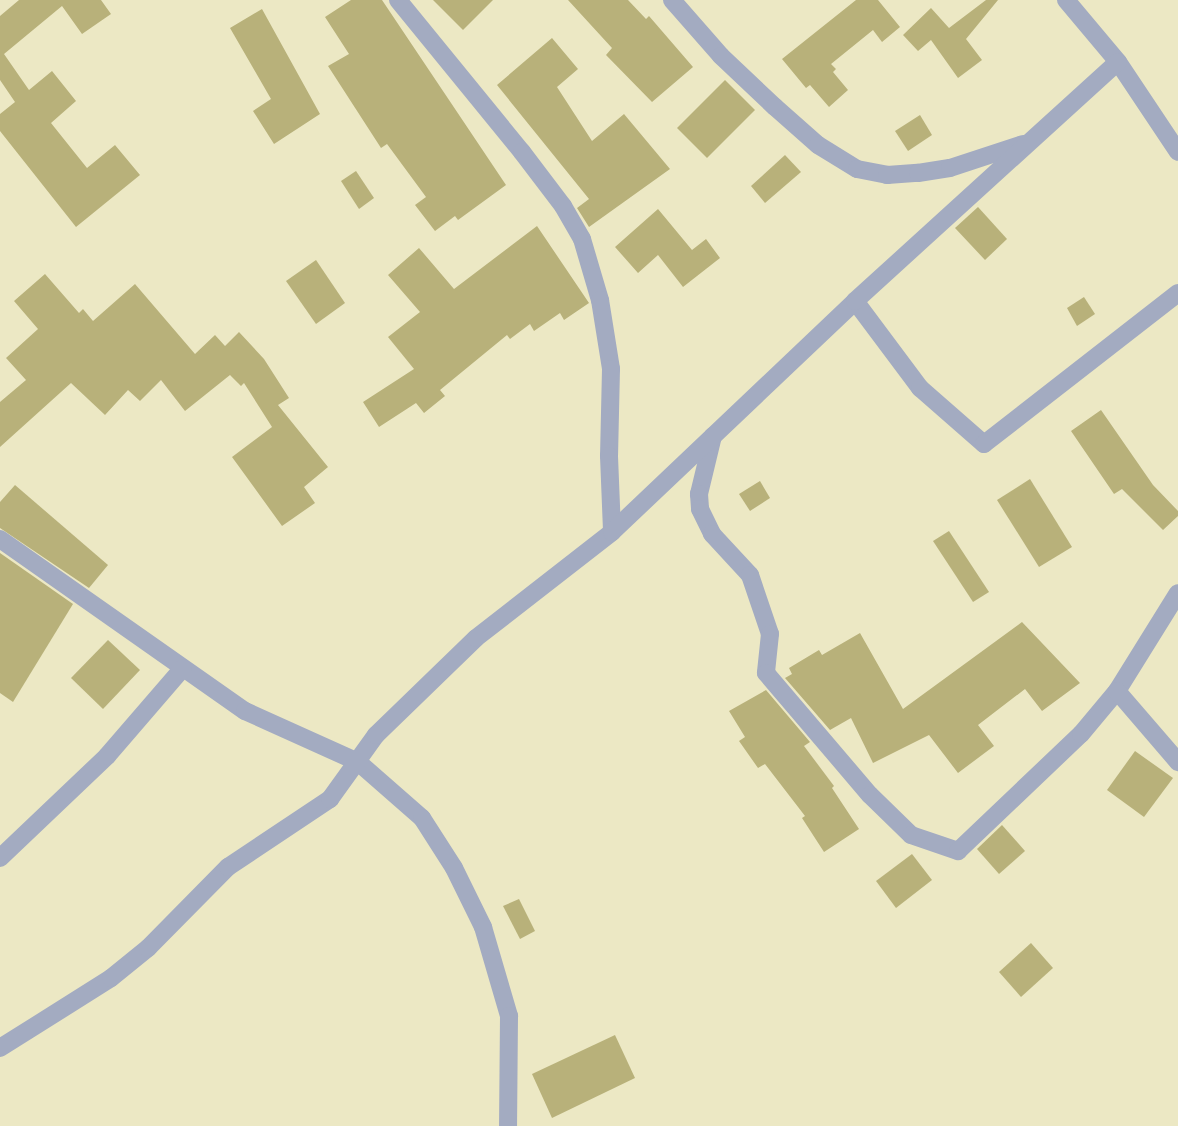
<!DOCTYPE html>
<style>
body{margin:0}
#map{position:relative;width:1178px;height:1126px;overflow:hidden;background:#ece8c4;font-family:Rubik,sans-serif}
div>[style]{position:absolute}
[style*='--x']{left:calc(var(--x)*1px);top:calc(var(--y)*1px);width:calc(var(--w)*1px);rotate:calc(var(--a)*1deg)}
.building>*{inset:0;background:#b8b17a}
.street>*{height:18px;margin:-9px;padding:0 9px;transform-origin:9px;border-radius:9px;background:#a3abc1}
span{translate:-50% -50%;white-space:nowrap;text-align:center;line-height:1.15;-webkit-text-stroke:4.5px #ece8c4;paint-order:stroke}
</style>
<div id="map">
<div class="building">
<i style="clip-path:polygon(19px 0,101px 0,111px 14px,82px 34px,62px 6px,4px 54px,29px 90px,52px 71px,76px 101px,51px 123px,87px 168px,115px 145px,140px 175px,76px 227px,0 131px,0 114px,15px 102px,0 80px,0 16px)"></i>
<i style="clip-path:polygon(351px 0,382px 0,506px 185px,458px 220px,455px 216px,435px 231px,415px 205px,426px 197px,387px 144px,381px 148px,328px 66px,349px 54px,325px 17px)"></i>
<i style="clip-path:polygon(433px 0,493px 0,463px 30px)"></i>
<i style="clip-path:polygon(568px 0,628px 0,646px 19px,649px 16px,693px 67px,652px 102px,606px 55px,612px 48px)"></i>
<i style="clip-path:polygon(856px 0,878px 0,900px 27px,882px 42px,873px 30px,831px 64px,836px 69px,833px 72px,848px 90px,829px 107px,810px 85px,806px 88px,782px 59px)"></i>
<i style="clip-path:polygon(986px 0,998px 0,966px 39px,982px 60px,958px 78px,931px 40px,918px 51px,903px 35px,931px 8px,949px 28px)"></i>
<i style="clip-path:polygon(262px 9px,320px 114px,274px 144px,253px 111px,271px 99px,230px 28px)"></i>
<i style="clip-path:polygon(552px 38px,578px 69px,557px 87px,592px 141px,624px 114px,670px 169px,589px 227px,577px 208px,589px 199px,497px 85px)"></i>
<i style="clip-path:polygon(725px 80px,755px 110px,707px 158px,677px 128px)"></i>
<i style="clip-path:polygon(920px 115px,932px 135px,908px 151px,895px 131px)"></i>
<i style="clip-path:polygon(785px 155px,801px 172px,765px 203px,751px 186px)"></i>
<i style="clip-path:polygon(356px 171px,374px 198px,359px 209px,341px 181px)"></i>
<i style="clip-path:polygon(978px 207px,1007px 239px,985px 260px,955px 228px)"></i>
<i style="clip-path:polygon(658px 209px,692px 250px,706px 239px,720px 258px,683px 287px,658px 255px,638px 273px,615px 247px)"></i>
<i style="clip-path:polygon(537px 226px,589px 303px,564px 320px,560px 313px,534px 331px,530px 324px,510px 339px,507px 335px,440px 390px,445px 396px,424px 413px,416px 403px,379px 427px,363px 402px,414px 369px,388px 337px,420px 312px,388px 275px,419px 248px,454px 289px)"></i>
<i style="clip-path:polygon(316px 260px,345px 303px,316px 324px,286px 281px)"></i>
<i style="clip-path:polygon(45px 274px,79px 313px,83px 309px,93px 321px,135px 284px,195px 354px,215px 335px,225px 346px,239px 332px,264px 359px,289px 398px,278px 405px,328px 467px,304px 487px,315px 503px,282px 526px,232px 457px,272px 427px,244px 383px,241px 386px,230px 375px,185px 411px,161px 380px,140px 401px,128px 390px,105px 415px,71px 383px,0 447px,0 402px,26px 380px,6px 358px,38px 329px,14px 301px)"></i>
<i style="clip-path:polygon(1084px 297px,1095px 314px,1077px 326px,1067px 308px)"></i>
<i style="clip-path:polygon(1101px 410px,1153px 485px,1178px 511px,1178px 516px,1163px 530px,1122px 489px,1114px 494px,1071px 431px)"></i>
<i style="clip-path:polygon(1030px 479px,1072px 547px,1039px 567px,997px 500px)"></i>
<i style="clip-path:polygon(760px 481px,770px 498px,750px 511px,739px 494px)"></i>
<i style="clip-path:polygon(15px 485px,108px 565px,89px 588px,0 528px,0 502px)"></i>
<i style="clip-path:polygon(949px 531px,989px 592px,973px 602px,933px 541px)"></i>
<i style="clip-path:polygon(0 553px,73px 604px,13px 702px,0 693px)"></i>
<i style="clip-path:polygon(1022px 622px,1080px 683px,1042px 711px,1025px 689px,978px 725px,994px 746px,958px 773px,929px 735px,873px 763px,851px 718px,830px 730px,785px 678px,792px 674px,789px 668px,819px 650px,822px 655px,860px 633px,903px 709px)"></i>
<i style="clip-path:polygon(108px 640px,140px 670px,103px 709px,71px 678px)"></i>
<i style="clip-path:polygon(766px 690px,810px 742px,804px 746px,834px 786px,832px 788px,859px 829px,824px 852px,802px 818px,805px 816px,765px 764px,758px 768px,739px 741px,745px 737px,729px 711px)"></i>
<i style="clip-path:polygon(1135px 751px,1173px 778px,1144px 817px,1107px 790px)"></i>
<i style="clip-path:polygon(1002px 825px,1025px 851px,999px 874px,977px 849px)"></i>
<i style="clip-path:polygon(912px 854px,932px 880px,896px 908px,876px 881px)"></i>
<i style="clip-path:polygon(519px 899px,535px 931px,520px 939px,503px 906px)"></i>
<i style="clip-path:polygon(1031px 943px,1053px 968px,1021px 997px,999px 972px)"></i>
<i style="clip-path:polygon(615px 1035px,635px 1078px,552px 1118px,532px 1074px)"></i>
</div>
<div class="street">
<i style="--x:398;--y:0;--w:196;--a:50.8"></i>
<i style="--x:522;--y:152;--w:68;--a:52.8"></i>
<i style="--x:563;--y:206;--w:38;--a:60"></i>
<i style="--x:582;--y:239;--w:64;--a:73.6"></i>
<i style="--x:600;--y:300;--w:70;--a:80.9"></i>
<i style="--x:611;--y:369;--w:87;--a:91.3"></i>
<i style="--x:609;--y:456;--w:76;--a:87.7"></i>
<i style="--x:672;--y:0;--w:74;--a:48.8"></i>
<i style="--x:721;--y:56;--w:74;--a:43.4"></i>
<i style="--x:775;--y:107;--w:57;--a:41.5"></i>
<i style="--x:818;--y:145;--w:46;--a:31.6"></i>
<i style="--x:857;--y:169;--w:31;--a:11"></i>
<i style="--x:887;--y:175;--w:31;--a:-4"></i>
<i style="--x:918;--y:173;--w:32;--a:-9"></i>
<i style="--x:950;--y:168;--w:77;--a:-18.2"></i>
<i style="--x:1066;--y:0;--w:81;--a:50"></i>
<i style="--x:1118;--y:62;--w:108;--a:56.3"></i>
<i style="--x:855;--y:301;--w:109;--a:53.2"></i>
<i style="--x:920;--y:388;--w:85;--a:41.2"></i>
<i style="--x:984;--y:444;--w:246;--a:-37.9"></i>
<i style="--x:713;--y:436;--w:60;--a:103.6"></i>
<i style="--x:699;--y:494;--w:15;--a:86"></i>
<i style="--x:700;--y:509;--w:28;--a:64"></i>
<i style="--x:712;--y:534;--w:56;--a:47.2"></i>
<i style="--x:750;--y:575;--w:62;--a:71.3"></i>
<i style="--x:770;--y:634;--w:39;--a:96"></i>
<i style="--x:766;--y:673;--w:160;--a:49.6"></i>
<i style="--x:870;--y:795;--w:57;--a:44.3"></i>
<i style="--x:911;--y:835;--w:50;--a:18.8"></i>
<i style="--x:958;--y:851;--w:170;--a:-43.6"></i>
<i style="--x:1081;--y:734;--w:56;--a:-50.1"></i>
<i style="--x:1117;--y:691;--w:115;--a:-58.1"></i>
<i style="--x:0;--y:539;--w:299;--a:35.1"></i>
<i style="--x:245;--y:711;--w:124;--a:24.3"></i>
<i style="--x:358;--y:762;--w:85;--a:41.2"></i>
<i style="--x:422;--y:818;--w:59;--a:57.4"></i>
<i style="--x:454;--y:868;--w:66;--a:63.8"></i>
<i style="--x:483;--y:927;--w:93;--a:73.7"></i>
<i style="--x:509;--y:1016;--w:110;--a:90.5"></i>
<i style="--x:1117;--y:691;--w:94;--a:49.3"></i>
<i style="--x:0;--y:858;--w:148;--a:-43.6"></i>
<i style="--x:107;--y:756;--w:116;--a:-49.2"></i>
<i style="--x:0;--y:1048;--w:131;--a:-32.2"></i>
<i style="--x:111;--y:978;--w:48;--a:-39"></i>
<i style="--x:148;--y:948;--w:114;--a:-45.4"></i>
<i style="--x:228;--y:867;--w:123;--a:-33.7"></i>
<i style="--x:330;--y:799;--w:79;--a:-54.3"></i>
<i style="--x:376;--y:735;--w:139;--a:-44.1"></i>
<i style="--x:476;--y:638;--w:172;--a:-37.9"></i>
<i style="--x:612;--y:532;--w:335;--a:-43.5"></i>
<i style="--x:855;--y:301;--w:355;--a:-42.3"></i>
</div>
</div>
